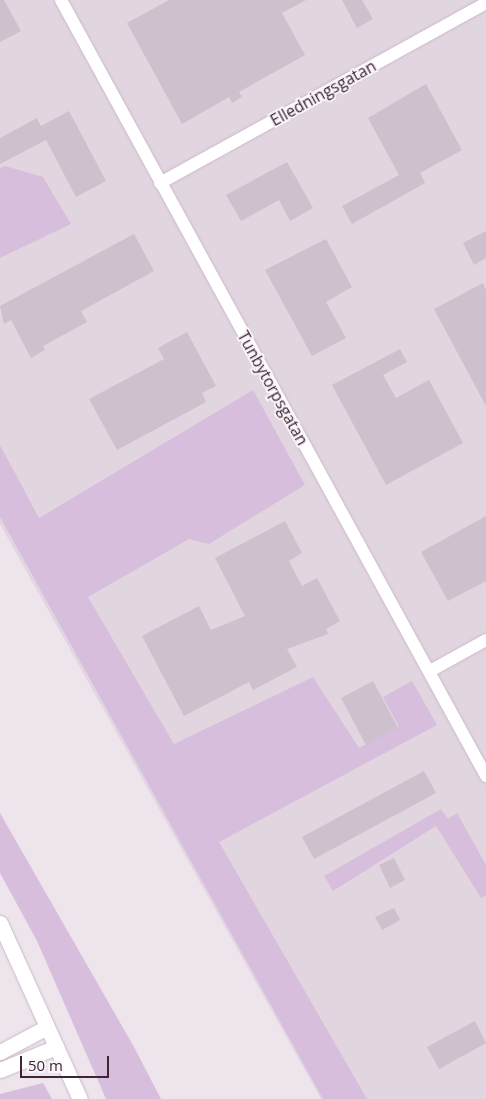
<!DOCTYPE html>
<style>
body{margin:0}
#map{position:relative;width:486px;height:1099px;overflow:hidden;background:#ede4ec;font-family:"Open Sans",sans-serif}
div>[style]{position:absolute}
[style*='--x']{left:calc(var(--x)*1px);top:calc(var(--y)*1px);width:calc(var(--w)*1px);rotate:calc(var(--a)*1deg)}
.built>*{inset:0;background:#e1d5e0}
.green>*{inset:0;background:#d8bedd}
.building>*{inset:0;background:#cec0cc}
.roads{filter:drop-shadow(0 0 1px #ccb8c9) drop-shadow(0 0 1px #ccb8c9)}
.street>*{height:12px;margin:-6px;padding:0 6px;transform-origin:6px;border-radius:6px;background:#fff}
.secondary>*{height:15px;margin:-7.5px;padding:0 7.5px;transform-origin:7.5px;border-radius:7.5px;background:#fff}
span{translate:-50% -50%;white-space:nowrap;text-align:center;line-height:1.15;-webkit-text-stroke:4px #f9f5f9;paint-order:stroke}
.street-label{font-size:16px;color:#3e2437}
.scale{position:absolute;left:20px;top:1056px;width:89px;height:22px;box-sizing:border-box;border:2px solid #3e2437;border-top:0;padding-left:6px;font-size:15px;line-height:18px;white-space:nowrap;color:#3e2437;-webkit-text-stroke:4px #f9f5f9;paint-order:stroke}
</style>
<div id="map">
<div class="built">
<i style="clip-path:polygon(0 0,486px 0,486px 1099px,321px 1099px,0 524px)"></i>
</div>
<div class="green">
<i style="clip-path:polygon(5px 166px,43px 177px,71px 224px,0 258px,0 168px)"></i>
<i style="clip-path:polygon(253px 390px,305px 485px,209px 544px,189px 539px,88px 597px,174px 744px,313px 677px,359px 748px,399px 727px,383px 697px,412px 681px,437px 725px,219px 842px,367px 1099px,323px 1099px,0 517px,0 445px,39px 518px)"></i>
<i style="clip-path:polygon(441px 809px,448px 819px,457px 813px,486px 865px,486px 895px,481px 898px,436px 826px,333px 891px,324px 876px)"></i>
<i style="clip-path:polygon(0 813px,134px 1047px,161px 1099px,106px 1099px,37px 941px,0 873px)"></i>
<i style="clip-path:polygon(43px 1083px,52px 1099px,0 1099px,0 1094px)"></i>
</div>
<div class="building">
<i style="clip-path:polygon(0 0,4px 0,21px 31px,0 42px)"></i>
<i style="clip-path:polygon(169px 0,306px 0,282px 13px,305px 55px,239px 92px,242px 97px,232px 103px,229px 97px,182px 124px,127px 23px)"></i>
<i style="clip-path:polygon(342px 0,362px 0,373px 19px,357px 28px)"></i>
<i style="clip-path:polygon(426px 84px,462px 150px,420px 173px,425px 183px,352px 224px,342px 206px,399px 175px,368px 118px)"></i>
<i style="clip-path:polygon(69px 111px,106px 181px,76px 197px,46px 140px,0 164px,0 138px,37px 118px,41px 126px)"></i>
<i style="clip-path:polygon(287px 162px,313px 208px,290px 221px,279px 200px,241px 221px,226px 195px)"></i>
<i style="clip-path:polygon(486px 231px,486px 258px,474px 265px,463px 243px)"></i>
<i style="clip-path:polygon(134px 234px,154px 271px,81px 311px,87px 322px,43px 346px,45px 350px,31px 358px,11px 320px,4px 324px,0 306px)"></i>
<i style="clip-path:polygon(326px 239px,352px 287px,326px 302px,346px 338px,312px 356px,265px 270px)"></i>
<i style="clip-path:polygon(483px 283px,486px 290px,486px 406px,434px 309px)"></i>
<i style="clip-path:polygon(187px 332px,216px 386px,202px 393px,206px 402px,117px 450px,89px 399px,164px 359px,158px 348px)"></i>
<i style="clip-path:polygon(400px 349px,407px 362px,383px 375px,396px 398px,429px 380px,463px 443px,386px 485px,332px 385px)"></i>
<i style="clip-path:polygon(486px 516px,486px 581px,448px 601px,421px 552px)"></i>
<i style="clip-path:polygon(285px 521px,302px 553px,289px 561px,302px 586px,317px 578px,340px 621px,326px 629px,328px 634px,287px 649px,297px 667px,253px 690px,249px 682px,184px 716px,142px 636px,199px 606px,211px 630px,245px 616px,215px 558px)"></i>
<i style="clip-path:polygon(373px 681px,398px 728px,366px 745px,341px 698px)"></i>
<i style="clip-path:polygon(424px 771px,436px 793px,314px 859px,302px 837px)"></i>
<i style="clip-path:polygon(394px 858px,405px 880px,390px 888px,379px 865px)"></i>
<i style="clip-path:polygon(394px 908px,400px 920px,382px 930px,375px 917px)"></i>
<i style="clip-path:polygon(475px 1021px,486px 1043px,439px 1069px,427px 1047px)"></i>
</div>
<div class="roads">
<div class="street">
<i style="--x:61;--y:0;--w:885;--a:61.29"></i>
<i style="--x:160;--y:183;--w:372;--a:-28.9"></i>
<i style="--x:430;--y:671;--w:64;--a:-29"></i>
</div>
<div class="secondary">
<i style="--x:0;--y:923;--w:193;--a:65.6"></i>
<i style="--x:0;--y:1052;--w:53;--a:-28"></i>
<i style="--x:0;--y:1070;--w:61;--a:-22.3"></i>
</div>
</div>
<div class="street-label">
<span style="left:323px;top:93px;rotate:-29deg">Elledningsgatan</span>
<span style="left:273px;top:388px;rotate:61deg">Tunbytorpsgatan</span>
</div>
<div class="scale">50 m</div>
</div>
